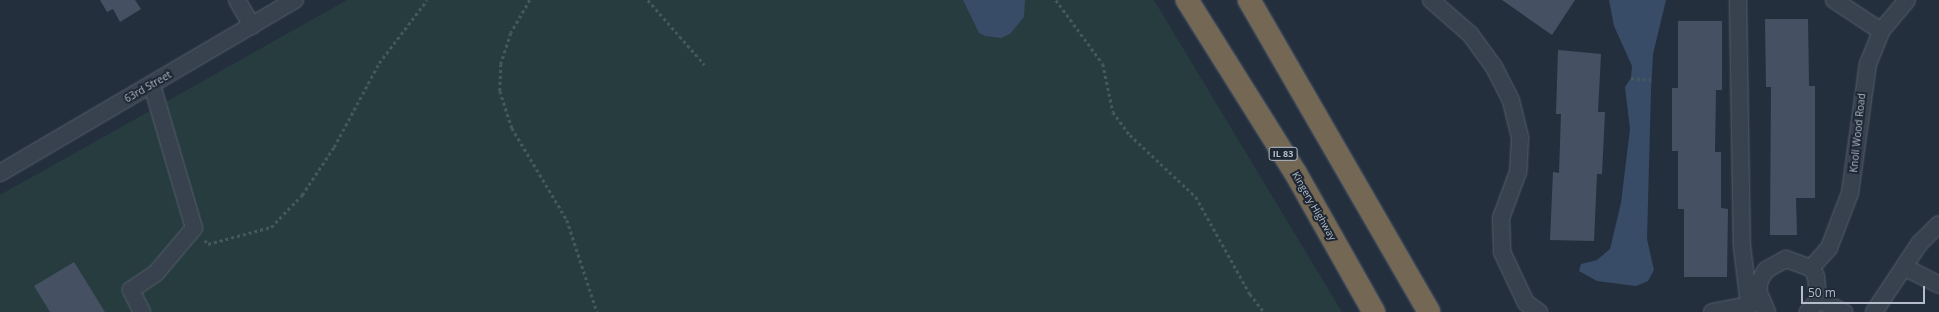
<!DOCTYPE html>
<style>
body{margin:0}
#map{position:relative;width:1939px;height:312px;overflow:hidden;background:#242f3e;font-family:"Open Sans",sans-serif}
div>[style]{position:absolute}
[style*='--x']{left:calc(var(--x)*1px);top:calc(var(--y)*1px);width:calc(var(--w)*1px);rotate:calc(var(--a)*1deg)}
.green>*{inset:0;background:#263c3f}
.water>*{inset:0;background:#394c67}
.building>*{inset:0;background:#455162}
.path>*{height:2.5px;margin-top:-1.25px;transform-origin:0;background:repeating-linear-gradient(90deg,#44595c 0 3px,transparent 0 6px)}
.roads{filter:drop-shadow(0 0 1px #565f6c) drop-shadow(0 0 1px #565f6c)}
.minor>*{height:16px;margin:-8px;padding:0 8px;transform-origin:8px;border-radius:8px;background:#38414e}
.highway>*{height:22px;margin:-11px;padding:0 11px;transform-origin:11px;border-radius:11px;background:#746855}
span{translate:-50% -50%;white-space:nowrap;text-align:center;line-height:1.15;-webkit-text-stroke:4px #1d2633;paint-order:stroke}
.shield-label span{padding:1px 3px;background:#1d2633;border:1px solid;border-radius:3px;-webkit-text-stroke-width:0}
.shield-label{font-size:9px;color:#b4bcc9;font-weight:700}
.street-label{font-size:10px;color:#b4bcc9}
.scale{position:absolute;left:1801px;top:286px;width:124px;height:18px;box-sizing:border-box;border:2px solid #b4bcc9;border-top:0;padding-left:5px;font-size:12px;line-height:14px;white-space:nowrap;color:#b4bcc9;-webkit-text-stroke:3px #1d2633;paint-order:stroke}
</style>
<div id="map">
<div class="green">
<i style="clip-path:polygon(347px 0,1154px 0,1342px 312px,0 312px,0 195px)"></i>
</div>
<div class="water">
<i style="clip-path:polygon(963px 0,1025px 0,1024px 17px,1010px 34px,1001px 38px,985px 36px,979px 33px)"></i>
<i style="clip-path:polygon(1609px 0,1666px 0,1653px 54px,1651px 90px,1647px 239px,1654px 270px,1648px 281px,1636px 286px,1597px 281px,1579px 271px,1581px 264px,1597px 260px,1610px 249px,1621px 203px,1630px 129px,1625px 87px,1631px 78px,1632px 66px,1614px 26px)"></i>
</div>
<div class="building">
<i style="clip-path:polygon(100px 0,135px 0,141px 9px,120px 22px,113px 9px,107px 12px)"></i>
<i style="clip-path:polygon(1502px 0,1575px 0,1552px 35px)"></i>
<i style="clip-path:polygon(1765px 19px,1808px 19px,1809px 86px,1815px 86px,1815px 198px,1796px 198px,1797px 235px,1770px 235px,1771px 87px,1766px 87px)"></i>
<i style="clip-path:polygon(1678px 21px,1722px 21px,1722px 90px,1716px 90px,1715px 152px,1721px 152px,1721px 208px,1728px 209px,1727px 277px,1684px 277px,1684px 209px,1678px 209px,1678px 151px,1672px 151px,1672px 88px,1678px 88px)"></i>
<i style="clip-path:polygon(1558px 50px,1601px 54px,1598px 112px,1605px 112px,1602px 174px,1597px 174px,1594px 241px,1550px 240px,1553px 172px,1559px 173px,1561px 114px,1556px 114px)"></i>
<i style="clip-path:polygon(74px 262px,105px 312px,50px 312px,34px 286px)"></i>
</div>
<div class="path">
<i style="--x:530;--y:0;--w:38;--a:120"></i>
<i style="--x:511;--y:33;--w:33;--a:108"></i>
<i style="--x:501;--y:64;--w:27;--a:92"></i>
<i style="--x:500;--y:91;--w:39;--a:72"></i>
<i style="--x:512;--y:128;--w:107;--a:59.1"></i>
<i style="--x:567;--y:220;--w:97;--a:71.9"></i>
<i style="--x:648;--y:0;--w:86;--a:48.8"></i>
<i style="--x:1056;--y:0;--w:79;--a:53.7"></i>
<i style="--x:1103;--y:64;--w:49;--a:78.2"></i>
<i style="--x:1113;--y:112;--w:29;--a:54"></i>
<i style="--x:1130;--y:135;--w:91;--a:43.2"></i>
<i style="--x:1196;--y:197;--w:111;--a:60.9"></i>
<i style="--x:1250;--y:294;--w:23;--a:52"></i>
<i style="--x:1631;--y:78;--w:20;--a:6"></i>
<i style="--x:205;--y:240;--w:5;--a:53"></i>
<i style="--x:208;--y:244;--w:65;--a:-15.1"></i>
<i style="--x:271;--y:227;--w:45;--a:-45.9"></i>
<i style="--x:302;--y:195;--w:58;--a:-56.3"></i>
<i style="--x:334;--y:147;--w:95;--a:-61.8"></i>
<i style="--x:379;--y:63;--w:79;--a:-52.7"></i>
</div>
<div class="roads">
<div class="minor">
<i style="--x:237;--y:0;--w:30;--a:60"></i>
<i style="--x:1431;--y:0;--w:52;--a:41.1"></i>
<i style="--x:1470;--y:34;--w:41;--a:54"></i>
<i style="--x:1494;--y:67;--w:38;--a:63"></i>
<i style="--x:1511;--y:101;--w:38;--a:76"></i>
<i style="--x:1520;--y:138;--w:34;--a:93"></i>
<i style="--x:1518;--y:172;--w:49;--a:110.3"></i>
<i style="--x:1501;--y:218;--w:34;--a:88"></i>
<i style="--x:1502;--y:252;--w:56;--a:64.8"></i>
<i style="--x:1526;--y:303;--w:16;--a:35"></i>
<i style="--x:1738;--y:0;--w:246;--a:89.1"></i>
<i style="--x:1742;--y:246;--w:59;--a:83.2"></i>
<i style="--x:1834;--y:0;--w:56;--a:33.4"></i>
<i style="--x:0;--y:173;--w:342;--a:-30.4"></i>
<i style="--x:1904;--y:267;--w:39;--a:27"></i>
<i style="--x:1811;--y:268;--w:27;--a:-48"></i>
<i style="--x:1829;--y:248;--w:59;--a:-69.1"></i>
<i style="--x:1850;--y:193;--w:130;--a:-82.1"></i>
<i style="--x:1868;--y:64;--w:35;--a:-68"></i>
<i style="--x:1881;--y:31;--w:40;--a:-50"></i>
<i style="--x:1818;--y:300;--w:29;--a:25"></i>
<i style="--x:142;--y:312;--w:25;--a:-117"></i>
<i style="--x:131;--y:290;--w:30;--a:-34"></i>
<i style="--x:156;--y:273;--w:59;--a:-49.8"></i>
<i style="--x:194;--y:228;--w:149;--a:-106.4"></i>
<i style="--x:1712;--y:312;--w:48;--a:-10.8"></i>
<i style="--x:1767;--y:312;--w:23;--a:-113"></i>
<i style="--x:1758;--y:291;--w:11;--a:-80"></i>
<i style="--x:1760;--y:280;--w:12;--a:-59"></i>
<i style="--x:1766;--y:270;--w:23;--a:-29"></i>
<i style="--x:1786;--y:259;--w:27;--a:20"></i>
<i style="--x:1811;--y:268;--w:9;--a:58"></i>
<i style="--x:1816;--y:276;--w:24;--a:85"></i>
<i style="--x:1818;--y:300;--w:16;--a:130"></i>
<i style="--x:1874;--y:312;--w:82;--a:-56.5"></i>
<i style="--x:1919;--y:244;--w:28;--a:-45"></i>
</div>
<div class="highway">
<i style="--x:1187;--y:0;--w:203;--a:57.9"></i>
<i style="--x:1295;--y:172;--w:161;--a:60.6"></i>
<i style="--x:1249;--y:0;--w:360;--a:60"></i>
</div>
</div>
<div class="shield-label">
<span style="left:1283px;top:154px">IL 83</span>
</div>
<div class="street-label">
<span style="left:148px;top:87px;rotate:-30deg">63rd Street</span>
<span style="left:1858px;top:133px;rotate:-84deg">Knoll Wood Road</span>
<span style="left:1314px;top:206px;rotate:60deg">Kingery Highway</span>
</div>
<div class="scale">50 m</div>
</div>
